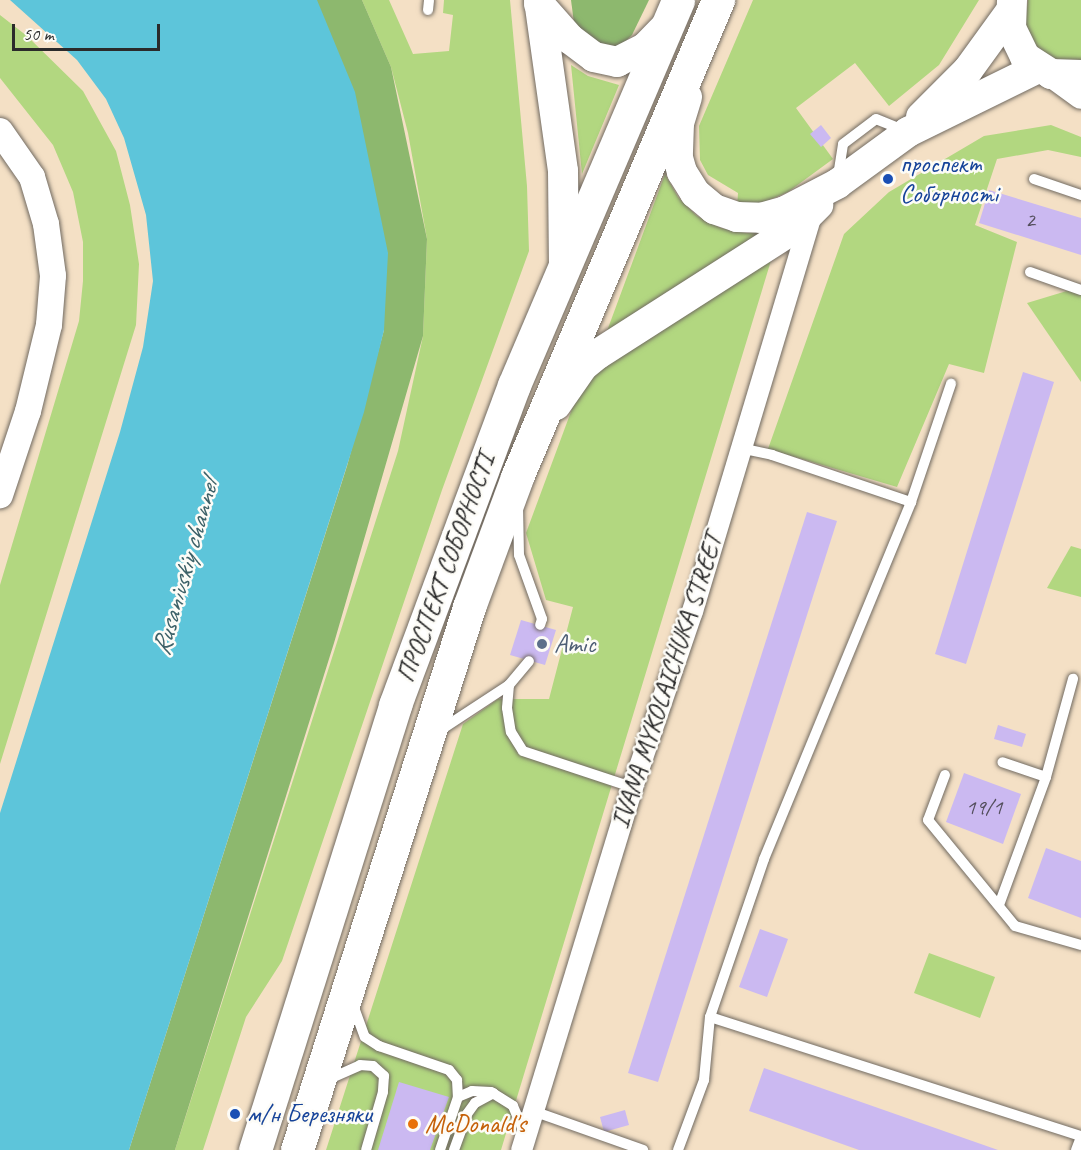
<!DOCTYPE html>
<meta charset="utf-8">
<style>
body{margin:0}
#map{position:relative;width:1081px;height:1150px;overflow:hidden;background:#f4e0c5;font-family:Caveat,sans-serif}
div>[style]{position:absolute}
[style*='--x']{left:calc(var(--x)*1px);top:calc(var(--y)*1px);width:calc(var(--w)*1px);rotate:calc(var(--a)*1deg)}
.green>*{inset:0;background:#b2d780}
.forest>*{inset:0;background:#8db86e}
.water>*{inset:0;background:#5dc5da}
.building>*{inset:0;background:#cbb9f1}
.roads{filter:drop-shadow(0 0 2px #716a61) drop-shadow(0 0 2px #716a61)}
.service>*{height:10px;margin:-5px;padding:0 5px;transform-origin:5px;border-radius:5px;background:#fff}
.minor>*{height:21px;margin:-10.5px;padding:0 10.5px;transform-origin:10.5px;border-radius:10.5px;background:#fff}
.tertiary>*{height:26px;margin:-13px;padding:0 13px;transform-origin:13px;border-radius:13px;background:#fff}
.secondary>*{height:30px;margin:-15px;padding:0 15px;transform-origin:15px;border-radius:15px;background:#fff}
.trunk>*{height:33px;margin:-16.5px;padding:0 16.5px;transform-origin:16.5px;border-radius:16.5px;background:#fff}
.dots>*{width:16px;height:16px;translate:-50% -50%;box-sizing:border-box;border:3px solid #fdfcf7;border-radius:50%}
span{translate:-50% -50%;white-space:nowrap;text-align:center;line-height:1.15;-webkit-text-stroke:5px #fdfcf7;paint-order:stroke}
.number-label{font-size:22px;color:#534e5c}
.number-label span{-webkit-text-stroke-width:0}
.transit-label{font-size:26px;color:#164399}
.left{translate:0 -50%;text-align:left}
.street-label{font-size:26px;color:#2b2b2b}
.service-label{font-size:26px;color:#4e5e75}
.food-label{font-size:26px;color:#c56008}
.water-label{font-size:27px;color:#3c6168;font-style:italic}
.scale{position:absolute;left:12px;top:24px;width:148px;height:27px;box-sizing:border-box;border:3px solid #2b2b2b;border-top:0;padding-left:8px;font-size:18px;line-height:21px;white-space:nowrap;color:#2b2b2b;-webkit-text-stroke:4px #fdfcf7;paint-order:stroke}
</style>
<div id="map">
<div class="green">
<i style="clip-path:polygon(362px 0,389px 0,413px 54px,449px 51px,453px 15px,443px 13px,444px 0,510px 0,527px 186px,529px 251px,442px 490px,282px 961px,246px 1017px,203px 1150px,175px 1150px,398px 451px,423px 336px,427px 239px,408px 133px,391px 67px)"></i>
<i style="clip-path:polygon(753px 0,979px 0,939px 65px,889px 106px,855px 63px,796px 108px,833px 159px,788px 192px,757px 205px,737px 207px,738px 193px,708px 175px,700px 160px,699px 126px)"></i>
<i style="clip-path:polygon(1028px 0,1081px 0,1081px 63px,1053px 61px,1039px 52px,1025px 26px)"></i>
<i style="clip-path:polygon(0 15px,27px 36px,83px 91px,116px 151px,130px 205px,139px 264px,136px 325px,0 764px,0 585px,79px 321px,83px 281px,83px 242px,73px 192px,53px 145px,0 78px)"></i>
<i style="clip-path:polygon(571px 65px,588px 76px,619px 85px,582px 174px)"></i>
<i style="clip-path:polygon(1051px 125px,1081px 137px,1081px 157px,1048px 150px,997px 159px,975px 225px,1017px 242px,984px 373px,949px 364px,897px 487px,768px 449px,844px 234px,889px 192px,984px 136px)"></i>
<i style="clip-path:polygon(665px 174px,678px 197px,697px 216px,721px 228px,747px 233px,773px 230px,607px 331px)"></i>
<i style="clip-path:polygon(773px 254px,501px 1150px,326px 1150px,463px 724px,498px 699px,549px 699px,573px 607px,546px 600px,526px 533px,579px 390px,639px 335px)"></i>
<i style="clip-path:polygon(1070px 290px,1081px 295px,1081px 382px,1027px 303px)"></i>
<i style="clip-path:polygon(1071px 546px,1081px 549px,1081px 597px,1047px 588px)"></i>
<i style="clip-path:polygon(929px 953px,995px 977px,980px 1018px,914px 993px)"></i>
</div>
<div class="forest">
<i style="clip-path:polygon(316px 0,362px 0,391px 67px,427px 239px,423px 336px,334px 643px,175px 1150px,129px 1150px,347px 466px,384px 330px)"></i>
<i style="clip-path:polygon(571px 0,649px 0,632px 35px,618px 49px,604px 52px,574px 23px)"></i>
</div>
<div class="water">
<i style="clip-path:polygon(10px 0,317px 0,355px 92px,388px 253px,384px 330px,364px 412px,129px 1150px,0 1150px,0 813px,120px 432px,143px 347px,153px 281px,146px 215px,124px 138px,106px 99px,77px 60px)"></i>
</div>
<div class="building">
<i style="clip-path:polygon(821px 125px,831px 138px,821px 147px,810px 134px)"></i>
<i style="clip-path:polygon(989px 190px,1081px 218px,1081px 255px,979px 223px)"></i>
<i style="clip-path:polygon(1023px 372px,1054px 382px,966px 664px,935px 654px)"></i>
<i style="clip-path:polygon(807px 512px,837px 521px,658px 1082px,628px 1073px)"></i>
<i style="clip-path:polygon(521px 620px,556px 630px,545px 665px,510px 655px)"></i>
<i style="clip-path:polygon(998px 725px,1026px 734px,1022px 747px,994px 739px)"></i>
<i style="clip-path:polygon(964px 773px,1021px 794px,1003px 844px,946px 822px)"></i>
<i style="clip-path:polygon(1046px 848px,1081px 861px,1081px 918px,1028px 898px)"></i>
<i style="clip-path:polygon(760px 929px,788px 939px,767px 997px,739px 987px)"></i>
<i style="clip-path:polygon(764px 1068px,998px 1150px,859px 1150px,749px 1111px)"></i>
<i style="clip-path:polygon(399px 1082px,449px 1097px,430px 1150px,378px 1150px)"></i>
<i style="clip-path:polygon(625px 1110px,629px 1125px,604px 1132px,600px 1117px)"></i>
</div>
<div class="roads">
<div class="service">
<i style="--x:428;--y:10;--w:10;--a:-84"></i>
<i style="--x:838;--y:176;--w:32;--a:-81"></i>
<i style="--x:843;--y:144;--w:41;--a:-37.1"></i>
<i style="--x:876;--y:119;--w:31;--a:22"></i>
<i style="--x:1034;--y:179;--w:50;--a:18.8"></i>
<i style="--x:1030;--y:272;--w:54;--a:19.4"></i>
<i style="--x:740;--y:448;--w:33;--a:12"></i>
<i style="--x:772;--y:455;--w:147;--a:18.7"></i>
<i style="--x:518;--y:507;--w:48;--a:88.8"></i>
<i style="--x:519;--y:555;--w:68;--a:70.2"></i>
<i style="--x:542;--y:619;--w:6;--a:108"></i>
<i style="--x:509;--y:685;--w:23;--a:95"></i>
<i style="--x:507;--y:708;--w:24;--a:81"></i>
<i style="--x:511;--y:732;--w:22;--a:58"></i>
<i style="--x:523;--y:751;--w:115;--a:18.3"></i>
<i style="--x:439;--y:731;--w:84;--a:-33.3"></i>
<i style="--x:509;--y:685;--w:31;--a:-50"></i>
<i style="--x:945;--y:775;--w:48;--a:110.7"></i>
<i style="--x:928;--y:820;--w:137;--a:50.6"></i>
<i style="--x:1015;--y:926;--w:69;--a:16.1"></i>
<i style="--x:1046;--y:777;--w:102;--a:-74.6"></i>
<i style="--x:999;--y:905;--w:136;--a:-69.8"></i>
<i style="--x:1046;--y:777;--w:46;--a:-161.2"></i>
<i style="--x:352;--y:1002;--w:37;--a:70"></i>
<i style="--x:365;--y:1037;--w:17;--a:33"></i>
<i style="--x:379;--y:1046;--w:74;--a:18.9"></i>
<i style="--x:449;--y:1070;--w:13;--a:51"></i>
<i style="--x:457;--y:1080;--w:17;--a:87"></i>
<i style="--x:458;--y:1097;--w:56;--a:108.8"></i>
<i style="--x:710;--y:1017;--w:390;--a:17.8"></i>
<i style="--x:327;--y:1080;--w:36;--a:-24"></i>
<i style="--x:360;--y:1065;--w:13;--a:4"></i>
<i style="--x:373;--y:1066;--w:15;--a:42"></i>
<i style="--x:384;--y:1076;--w:16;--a:94"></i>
<i style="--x:383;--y:1092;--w:60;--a:106.3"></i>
<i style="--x:458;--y:1097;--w:15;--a:-23"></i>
<i style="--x:472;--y:1091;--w:19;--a:3"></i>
<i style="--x:491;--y:1092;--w:26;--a:32"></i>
<i style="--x:513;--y:1106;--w:26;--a:67"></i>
<i style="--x:533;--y:1111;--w:117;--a:19.5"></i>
<i style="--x:454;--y:1150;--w:38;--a:-70"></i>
<i style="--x:467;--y:1114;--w:14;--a:-54"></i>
<i style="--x:475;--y:1103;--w:21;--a:-28"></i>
<i style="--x:678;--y:1150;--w:75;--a:-69.6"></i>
<i style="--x:704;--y:1080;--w:63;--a:-84.6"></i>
<i style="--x:710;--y:1017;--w:167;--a:-71.1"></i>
<i style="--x:764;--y:859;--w:386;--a:-67.6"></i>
<i style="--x:911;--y:502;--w:125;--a:-71.3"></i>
<i style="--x:1076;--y:1150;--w:14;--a:-69"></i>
</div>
<div class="minor">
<i style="--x:521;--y:1150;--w:380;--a:-73"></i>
<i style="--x:632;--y:787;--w:186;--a:-71.2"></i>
<i style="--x:692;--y:611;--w:414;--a:-73.3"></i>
</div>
<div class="tertiary">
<i style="--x:1051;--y:74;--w:37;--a:36"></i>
<i style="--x:0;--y:131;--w:56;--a:55.2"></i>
<i style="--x:32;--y:177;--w:49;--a:73.4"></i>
<i style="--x:46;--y:224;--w:52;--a:82.3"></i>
<i style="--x:53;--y:276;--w:49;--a:94.7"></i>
<i style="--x:49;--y:325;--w:89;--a:103.7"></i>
<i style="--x:28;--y:411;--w:89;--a:108.4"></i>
</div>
<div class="secondary">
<i style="--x:539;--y:0;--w:173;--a:82"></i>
<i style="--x:563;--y:171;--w:93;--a:89.4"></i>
<i style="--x:1012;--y:0;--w:28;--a:92"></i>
<i style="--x:1011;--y:28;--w:32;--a:64"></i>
<i style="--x:1025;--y:57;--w:31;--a:33"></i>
<i style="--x:1051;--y:74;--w:30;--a:2"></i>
<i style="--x:539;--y:4;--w:47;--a:48.5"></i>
<i style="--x:570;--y:39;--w:30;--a:37"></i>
<i style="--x:594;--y:57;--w:24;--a:12"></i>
<i style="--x:617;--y:62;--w:33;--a:-27"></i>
<i style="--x:646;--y:47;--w:29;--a:-46"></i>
<i style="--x:687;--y:97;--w:27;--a:107"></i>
<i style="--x:679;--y:123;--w:35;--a:92"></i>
<i style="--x:678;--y:158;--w:15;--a:74"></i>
<i style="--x:682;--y:172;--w:25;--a:58"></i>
<i style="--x:695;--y:193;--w:25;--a:40"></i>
<i style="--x:714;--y:209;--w:24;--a:19"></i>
<i style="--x:737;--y:217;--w:24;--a:2"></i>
<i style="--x:761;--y:218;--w:25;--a:-16"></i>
<i style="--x:785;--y:211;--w:59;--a:-27.4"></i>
<i style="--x:837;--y:184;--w:88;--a:-36.2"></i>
<i style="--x:908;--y:132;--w:145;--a:-26.2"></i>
<i style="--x:921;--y:117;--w:66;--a:-45"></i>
<i style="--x:968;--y:70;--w:72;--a:-54.1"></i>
<i style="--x:556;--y:405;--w:47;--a:-55.3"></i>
<i style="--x:583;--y:366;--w:19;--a:-39"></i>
<i style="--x:598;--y:354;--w:234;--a:-32.6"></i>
<i style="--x:795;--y:228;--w:33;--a:-45"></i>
</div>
<div class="trunk">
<i style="--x:255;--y:1150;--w:467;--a:-72.5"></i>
<i style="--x:395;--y:705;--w:341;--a:-69.6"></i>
<i style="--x:514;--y:385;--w:418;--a:-66.9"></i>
<i style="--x:297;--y:1150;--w:570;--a:-72.42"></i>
<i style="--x:469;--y:607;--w:139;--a:-69.7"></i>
<i style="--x:517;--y:477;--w:518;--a:-67.15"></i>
</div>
</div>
<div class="dots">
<i style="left:888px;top:179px;background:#1a4fb4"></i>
<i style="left:542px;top:644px;background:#5c6f8a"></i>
<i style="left:235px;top:1114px;background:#1a4fb4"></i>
<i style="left:413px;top:1124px;background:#e8710a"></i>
</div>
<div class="number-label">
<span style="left:1030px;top:221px">2</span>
<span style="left:984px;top:808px">19/1</span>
</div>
<div class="transit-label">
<span class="left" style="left:900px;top:179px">проспект<br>Соборності</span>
<span class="left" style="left:247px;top:1114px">м/н Березняки</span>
</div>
<div class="street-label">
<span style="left:446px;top:568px;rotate:-70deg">ПРОСПЕКТ СОБОРНОСТІ</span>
<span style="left:667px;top:681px;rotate:-72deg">IVANA MYKOLAICHUKA STREET</span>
</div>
<div class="service-label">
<span class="left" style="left:554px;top:644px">Amic</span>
</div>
<div class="food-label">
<span class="left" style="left:425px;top:1124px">McDonald's</span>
</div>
<div class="water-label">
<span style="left:185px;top:568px;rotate:-74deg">Rusanivskiy channel</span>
</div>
<div class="scale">50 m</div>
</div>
